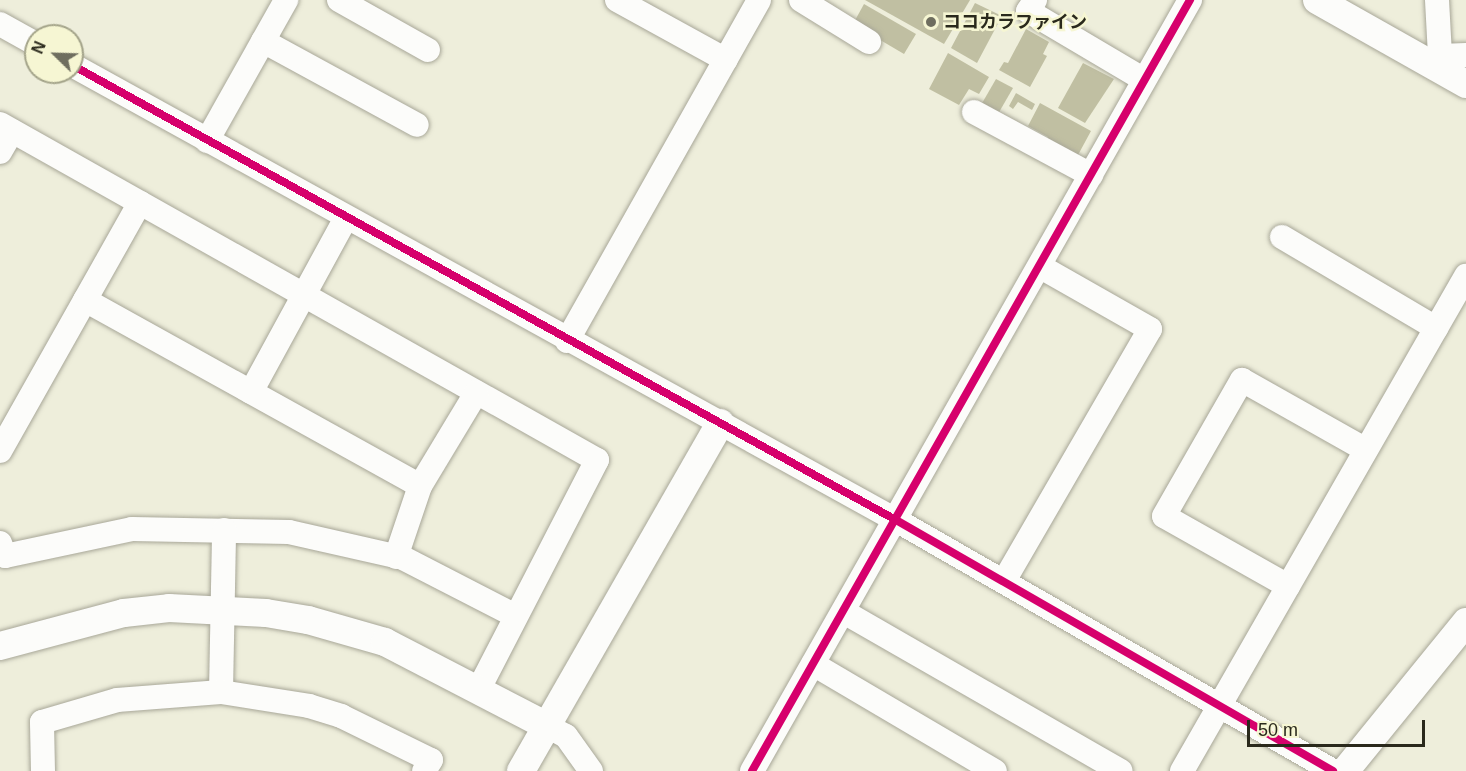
<!DOCTYPE html>
<meta charset="utf-8">
<style>
body{margin:0}
#map{position:relative;width:1466px;height:771px;overflow:hidden;background:#eeeedb;font-family:Arial,"Noto Sans JP",sans-serif}
div>[style]{position:absolute}
[style*='--x']{left:calc(var(--x)*1px);top:calc(var(--y)*1px);width:calc(var(--w)*1px);rotate:calc(var(--a)*1deg)}
.building>*{inset:0;background:#c0bfa2}
.roads{filter:drop-shadow(0 0 2px #a8a798) drop-shadow(0 0 2px #a8a798)}
.minor>*{height:24px;margin:-12px;padding:0 12px;transform-origin:12px;border-radius:12px;background:#fcfcfa}
.tertiary>*{height:28px;margin:-14px;padding:0 14px;transform-origin:14px;border-radius:14px;background:#fcfcfa}
.cycleway>*{height:8px;margin:-4px;padding:0 4px;transform-origin:4px;border-radius:4px;background:#d6006c}
.dots>*{width:16px;height:16px;translate:-50% -50%;box-sizing:border-box;border:3px solid #f6f6d3;border-radius:50%}
span{translate:-50% -50%;white-space:nowrap;text-align:center;line-height:1.15;-webkit-text-stroke:5px #f6f6d3;paint-order:stroke}
.poi-label{font-size:18px;color:#2a291c;font-weight:700}
.left{translate:0 -50%;text-align:left}
.north{position:absolute;left:24px;top:24px;width:60px;height:60px;box-sizing:border-box;background:#f6f6d3;border:2px solid #a4a48a;border-radius:50%;rotate:293deg;font-size:16px;font-weight:700;line-height:24px;text-align:center;color:#2a291c}
.north::after{content:'';display:block;margin:auto;width:21px;height:27px;background:#6f6e5f;clip-path:polygon(50% 0,100% 100%,50% 72%,0 100%)}
.scale{position:absolute;left:1247px;top:720px;width:178px;height:27px;box-sizing:border-box;border:3px solid #2a291c;border-top:0;padding-left:8px;font-size:18px;line-height:21px;white-space:nowrap;color:#2a291c;-webkit-text-stroke:4px #f6f6d3;paint-order:stroke}
</style>
<div id="map">
<div class="building">
<i style="clip-path:polygon(865px 0,970px 0,944px 44px)"></i>
<i style="clip-path:polygon(975px 3px,1002px 16px,977px 63px,951px 48px)"></i>
<i style="clip-path:polygon(864px 4px,916px 34px,904px 54px,853px 24px)"></i>
<i style="clip-path:polygon(1026px 29px,1049px 42px,1043px 54px,1047px 56px,1030px 87px,999px 70px,1004px 62px,1008px 63px)"></i>
<i style="clip-path:polygon(948px 53px,989px 77px,979px 94px,969px 89px,959px 105px,929px 89px)"></i>
<i style="clip-path:polygon(1083px 63px,1114px 79px,1085px 123px,1058px 108px)"></i>
<i style="clip-path:polygon(996px 79px,1013px 88px,998px 114px,981px 105px)"></i>
<i style="clip-path:polygon(1016px 93px,1035px 104px,1032px 110px,1018px 102px,1013px 109px,1009px 106px)"></i>
<i style="clip-path:polygon(1040px 103px,1091px 131px,1078px 155px,1047px 140px,1048px 137px,1028px 126px)"></i>
</div>
<div class="roads">
<div class="minor">
<i style="--x:339;--y:0;--w:102;--a:29.3"></i>
<i style="--x:617;--y:0;--w:124;--a:28.8"></i>
<i style="--x:801;--y:0;--w:80;--a:31.7"></i>
<i style="--x:1035;--y:0;--w:13;--a:122"></i>
<i style="--x:1028;--y:11;--w:134;--a:30.6"></i>
<i style="--x:1437;--y:0;--w:56;--a:86.9"></i>
<i style="--x:0;--y:24;--w:41;--a:29.1"></i>
<i style="--x:263;--y:41;--w:175;--a:28.6"></i>
<i style="--x:72;--y:65;--w:941;--a:28.91"></i>
<i style="--x:896;--y:520;--w:504;--a:29.87"></i>
<i style="--x:1432;--y:65;--w:12;--a:-48"></i>
<i style="--x:1440;--y:56;--w:26;--a:-2"></i>
<i style="--x:974;--y:112;--w:133;--a:28.3"></i>
<i style="--x:0;--y:124;--w:685;--a:29.37"></i>
<i style="--x:597;--y:460;--w:258;--a:117.3"></i>
<i style="--x:207;--y:141;--w:162;--a:-60.7"></i>
<i style="--x:0;--y:152;--w:24;--a:-60"></i>
<i style="--x:1282;--y:237;--w:179;--a:30.6"></i>
<i style="--x:85;--y:300;--w:383;--a:29"></i>
<i style="--x:420;--y:486;--w:109;--a:-58.9"></i>
<i style="--x:567;--y:341;--w:391;--a:-60.6"></i>
<i style="--x:251;--y:392;--w:198;--a:-61.4"></i>
<i style="--x:0;--y:451;--w:285;--a:-60.6"></i>
<i style="--x:0;--y:543;--w:14;--a:69"></i>
<i style="--x:5;--y:556;--w:130;--a:-12"></i>
<i style="--x:132;--y:529;--w:157;--a:1.1"></i>
<i style="--x:289;--y:532;--w:117;--a:12.8"></i>
<i style="--x:403;--y:558;--w:127;--a:27.2"></i>
<i style="--x:396;--y:557;--w:75;--a:-71.3"></i>
<i style="--x:1004;--y:581;--w:291;--a:-59.9"></i>
<i style="--x:1150;--y:329;--w:125;--a:-150.4"></i>
<i style="--x:1288;--y:586;--w:142;--a:-150.6"></i>
<i style="--x:1164;--y:516;--w:157;--a:-60.2"></i>
<i style="--x:1242;--y:380;--w:142;--a:29.4"></i>
<i style="--x:844;--y:612;--w:319;--a:29.9"></i>
<i style="--x:813;--y:664;--w:211;--a:30.5"></i>
<i style="--x:221;--y:692;--w:162;--a:-88.9"></i>
<i style="--x:547;--y:726;--w:21;--a:28"></i>
<i style="--x:566;--y:736;--w:43;--a:54.5"></i>
<i style="--x:43;--y:771;--w:49;--a:-91.2"></i>
<i style="--x:42;--y:722;--w:78;--a:-16.3"></i>
<i style="--x:117;--y:700;--w:104;--a:-4.4"></i>
<i style="--x:221;--y:692;--w:89;--a:9"></i>
<i style="--x:309;--y:706;--w:34;--a:17"></i>
<i style="--x:341;--y:716;--w:100;--a:26.1"></i>
<i style="--x:431;--y:760;--w:13;--a:122"></i>
<i style="--x:752;--y:771;--w:887;--a:-60.4"></i>
<i style="--x:1182;--y:771;--w:571;--a:-60.16"></i>
</div>
<div class="tertiary">
<i style="--x:1317;--y:0;--w:171;--a:29.4"></i>
<i style="--x:0;--y:646;--w:128;--a:-14.9"></i>
<i style="--x:124;--y:613;--w:45;--a:-6.3"></i>
<i style="--x:169;--y:608;--w:97;--a:3"></i>
<i style="--x:266;--y:613;--w:43;--a:9.5"></i>
<i style="--x:308;--y:620;--w:80;--a:15.9"></i>
<i style="--x:385;--y:642;--w:182;--a:27.4"></i>
<i style="--x:521;--y:771;--w:401;--a:-60.2"></i>
<i style="--x:1345;--y:771;--w:192;--a:-50.9"></i>
</div>
</div>
<div class="cycleway">
<i style="--x:72;--y:65;--w:941;--a:28.91"></i>
<i style="--x:896;--y:520;--w:504;--a:29.87"></i>
<i style="--x:752;--y:771;--w:887;--a:-60.4"></i>
</div>
<div class="dots">
<i style="left:931px;top:22px;background:#6f6e5f"></i>
</div>
<div class="poi-label">
<span class="left" style="left:943px;top:22px">ココカラファイン</span>
</div>
<div class="north">N</div>
<div class="scale">50 m</div>
</div>
